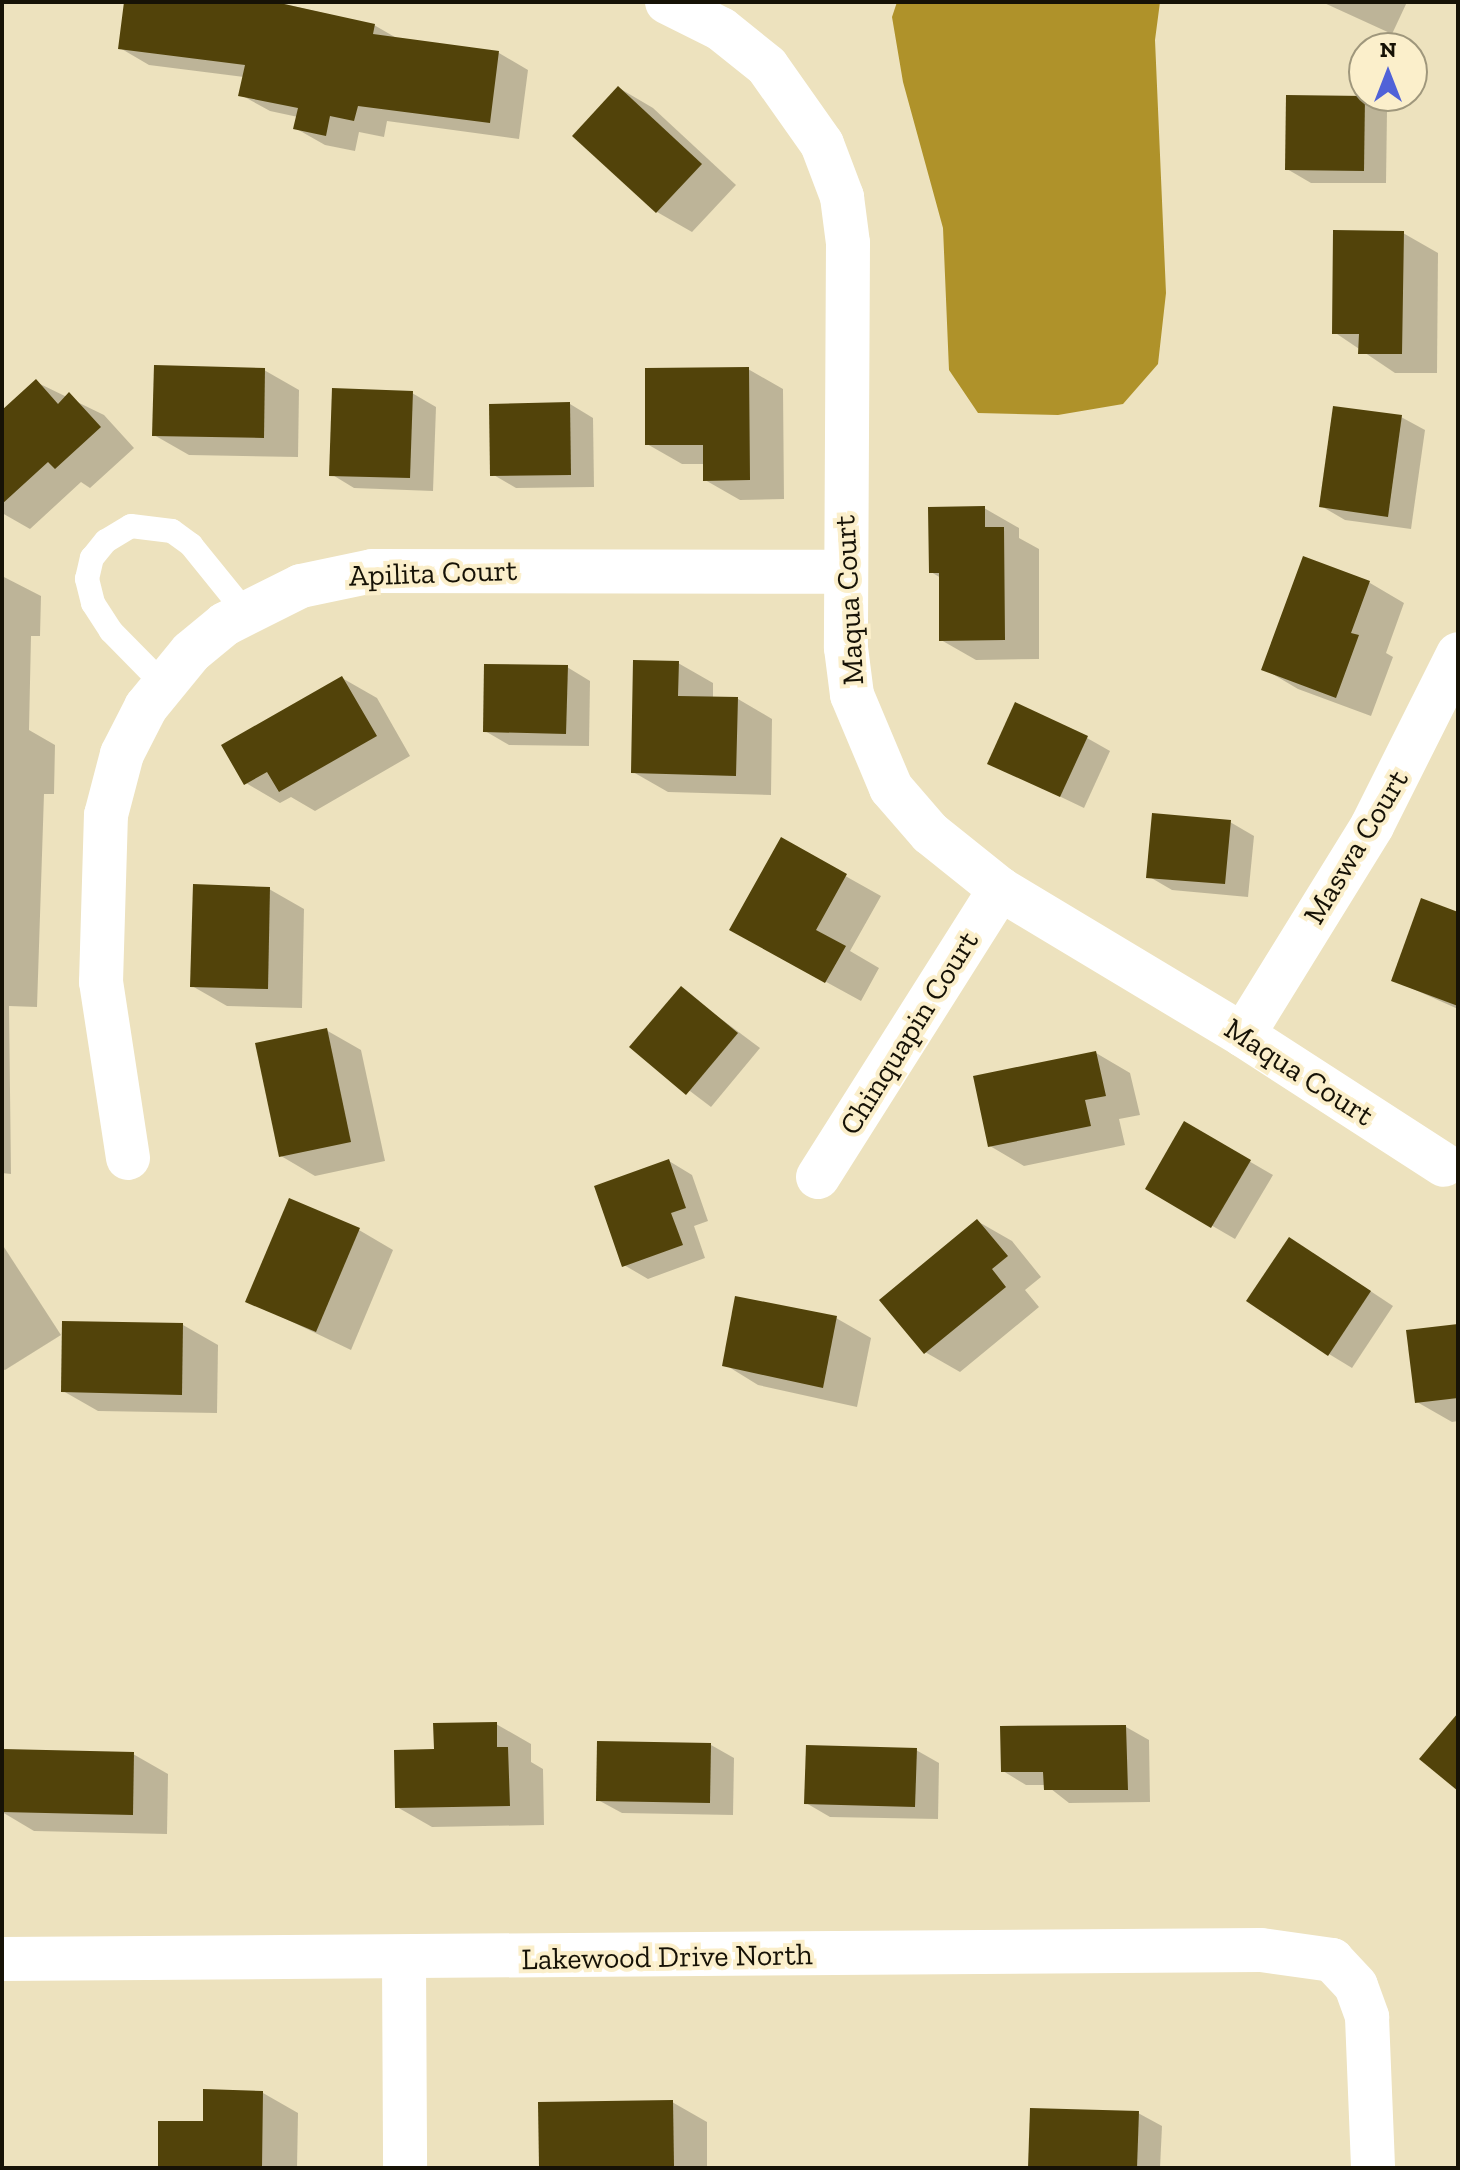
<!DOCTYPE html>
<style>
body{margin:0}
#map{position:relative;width:1460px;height:2170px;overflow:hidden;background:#ede2be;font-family:"Zilla Slab",serif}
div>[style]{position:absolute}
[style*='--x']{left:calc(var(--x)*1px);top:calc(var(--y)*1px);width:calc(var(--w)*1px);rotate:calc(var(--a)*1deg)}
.water>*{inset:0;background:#af922a}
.shadow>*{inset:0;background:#0003}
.building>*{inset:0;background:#52430a}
.lane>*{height:24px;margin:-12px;padding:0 12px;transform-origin:12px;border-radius:12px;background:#fff}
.street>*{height:44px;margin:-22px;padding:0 22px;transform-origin:22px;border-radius:22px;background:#fff}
span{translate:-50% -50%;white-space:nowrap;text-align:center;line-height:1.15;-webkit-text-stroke:8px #fbefcb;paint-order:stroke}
.street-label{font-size:30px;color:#161206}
.frame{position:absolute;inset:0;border:4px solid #161206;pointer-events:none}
.north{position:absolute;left:1348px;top:32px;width:80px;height:80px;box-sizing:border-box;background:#fbefcb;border:2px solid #9f977c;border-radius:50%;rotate:0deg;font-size:22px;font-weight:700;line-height:32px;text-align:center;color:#161206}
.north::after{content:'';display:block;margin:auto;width:28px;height:36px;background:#5062d8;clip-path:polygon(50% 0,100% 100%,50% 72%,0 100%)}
</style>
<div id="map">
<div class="water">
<i style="clip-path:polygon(897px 2px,1160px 2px,1155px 40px,1166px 293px,1158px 364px,1123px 404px,1058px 415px,978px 413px,949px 370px,943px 228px,903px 82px,892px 17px)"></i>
</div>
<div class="shadow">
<i style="clip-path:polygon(126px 2px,276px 2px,374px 25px,400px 40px,499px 53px,528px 70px,519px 139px,387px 121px,384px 137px,359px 132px,355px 151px,325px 145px,295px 128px,298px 117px,270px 111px,241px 95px,244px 77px,149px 65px,120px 48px)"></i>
<i style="clip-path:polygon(1322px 2px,1407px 2px,1392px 34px)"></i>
<i style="clip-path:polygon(619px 88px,653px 108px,736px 185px,692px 232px,657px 212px)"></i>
<i style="clip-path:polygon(1364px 98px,1387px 111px,1386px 183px,1311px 183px,1287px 169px)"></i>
<i style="clip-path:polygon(1403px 233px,1438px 253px,1437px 373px,1395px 373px,1334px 332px)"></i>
<i style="clip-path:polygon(748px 369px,783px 389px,784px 499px,740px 500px,705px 480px,705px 464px,682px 464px,647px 444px)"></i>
<i style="clip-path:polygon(264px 370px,299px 390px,298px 457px,189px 455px,154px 435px)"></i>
<i style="clip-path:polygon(36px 382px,104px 415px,134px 448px,90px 488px,81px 482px,30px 529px,2px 513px,2px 413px)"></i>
<i style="clip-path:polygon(412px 393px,436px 407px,433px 491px,354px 488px,331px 474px)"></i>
<i style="clip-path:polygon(570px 404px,593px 418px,594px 487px,516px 488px,492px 474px)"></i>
<i style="clip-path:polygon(1401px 417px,1425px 430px,1411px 529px,1345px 520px,1321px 506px)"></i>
<i style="clip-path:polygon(984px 508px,1019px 528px,1019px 538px,1039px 549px,1039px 659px,976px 660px,941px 640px,941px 578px,931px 572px)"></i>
<i style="clip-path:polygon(1304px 558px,1370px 583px,1404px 603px,1386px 653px,1393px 657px,1371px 716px,1298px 689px,1264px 669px)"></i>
<i style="clip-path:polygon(2px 576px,41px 596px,40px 636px,31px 636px,29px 730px,55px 745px,54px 794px,44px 794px,37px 1007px,9px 1006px,11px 1174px,2px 1173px)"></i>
<i style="clip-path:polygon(678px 663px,713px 683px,713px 699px,738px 699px,772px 719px,771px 795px,668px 792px,633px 772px)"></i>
<i style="clip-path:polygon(567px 667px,590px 681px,589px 746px,509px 745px,485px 731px)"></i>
<i style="clip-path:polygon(342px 678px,377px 698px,410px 756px,315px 811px,291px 797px,280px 803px,246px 783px)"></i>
<i style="clip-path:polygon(1087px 738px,1110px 751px,1084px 808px,990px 763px)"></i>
<i style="clip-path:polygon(1230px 822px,1254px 836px,1248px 897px,1172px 890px,1148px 876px)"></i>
<i style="clip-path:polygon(781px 840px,881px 896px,850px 951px,879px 968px,861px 1001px,766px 949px)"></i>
<i style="clip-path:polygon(269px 889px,304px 909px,302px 1008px,227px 1006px,192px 986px)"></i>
<i style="clip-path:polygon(1458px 914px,1458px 1009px,1393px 980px)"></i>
<i style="clip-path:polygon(681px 989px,760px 1048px,711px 1107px,632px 1047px)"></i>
<i style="clip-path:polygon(326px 1030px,361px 1050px,385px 1161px,315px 1176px,281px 1156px)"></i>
<i style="clip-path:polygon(1096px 1053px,1130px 1073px,1140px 1115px,1119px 1119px,1125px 1145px,1024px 1166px,990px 1146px)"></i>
<i style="clip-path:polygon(1185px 1124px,1273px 1175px,1235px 1239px,1147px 1188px)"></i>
<i style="clip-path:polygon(669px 1161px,692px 1175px,708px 1221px,694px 1226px,705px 1258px,648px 1279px,624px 1265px)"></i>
<i style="clip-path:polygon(977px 1221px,1012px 1241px,1041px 1277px,1025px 1290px,1039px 1307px,960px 1372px,925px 1352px)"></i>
<i style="clip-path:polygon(359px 1230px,393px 1250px,351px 1350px,248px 1301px)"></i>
<i style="clip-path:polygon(2px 1244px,61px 1335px,5px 1370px,2px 1369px)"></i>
<i style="clip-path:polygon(1313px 1253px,1393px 1306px,1352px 1368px,1329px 1354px)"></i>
<i style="clip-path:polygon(836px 1318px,871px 1338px,857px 1407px,758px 1385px,724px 1364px)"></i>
<i style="clip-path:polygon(183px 1325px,218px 1345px,217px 1413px,98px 1411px,63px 1391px)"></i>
<i style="clip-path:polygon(1458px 1326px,1458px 1421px,1452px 1422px,1417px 1402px)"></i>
<i style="clip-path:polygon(496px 1724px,531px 1744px,531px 1762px,543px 1769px,544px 1825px,432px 1827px,397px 1807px,436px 1751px)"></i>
<i style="clip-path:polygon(1126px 1727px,1149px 1740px,1150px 1802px,1069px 1803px,1046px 1785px,1026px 1785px,1003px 1771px)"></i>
<i style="clip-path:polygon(711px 1745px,734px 1758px,733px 1815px,622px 1813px,598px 1800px)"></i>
<i style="clip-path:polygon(916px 1750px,939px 1763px,938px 1819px,830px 1817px,806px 1803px)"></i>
<i style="clip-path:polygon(2px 1751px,133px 1754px,168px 1774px,167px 1834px,34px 1831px,2px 1812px)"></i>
<i style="clip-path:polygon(263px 2093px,298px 2113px,297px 2168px,160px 2168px,205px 2123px)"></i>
<i style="clip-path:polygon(672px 2102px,707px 2122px,707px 2168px,541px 2166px)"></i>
<i style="clip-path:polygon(1138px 2113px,1162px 2126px,1160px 2168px,1033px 2168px)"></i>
</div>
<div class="building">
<i style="clip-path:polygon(124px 2px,275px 2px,375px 24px,373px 34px,499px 51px,490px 123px,358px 106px,354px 121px,330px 116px,326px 136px,293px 129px,298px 108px,238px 96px,245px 65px,118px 49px)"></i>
<i style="clip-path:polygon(618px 86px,702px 164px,656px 213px,572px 136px)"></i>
<i style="clip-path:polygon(1286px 95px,1365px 96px,1364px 171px,1285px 170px)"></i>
<i style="clip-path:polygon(1333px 230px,1404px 231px,1402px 354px,1358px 354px,1359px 334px,1332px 334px)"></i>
<i style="clip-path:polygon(154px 365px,265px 368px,264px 438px,152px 436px)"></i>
<i style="clip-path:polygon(749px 367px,750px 480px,703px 481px,703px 445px,645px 445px,645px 368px)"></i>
<i style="clip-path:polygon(36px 379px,58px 404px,69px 392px,101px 427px,55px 469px,48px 462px,2px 504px,2px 410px)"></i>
<i style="clip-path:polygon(332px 388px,413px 391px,410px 478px,329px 476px)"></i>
<i style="clip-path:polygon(570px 402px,571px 475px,490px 476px,489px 404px)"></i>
<i style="clip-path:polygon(1333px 406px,1402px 415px,1388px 517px,1319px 507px)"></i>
<i style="clip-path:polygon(985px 506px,985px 527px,1004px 527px,1005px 640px,939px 641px,939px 573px,929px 573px,928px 507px)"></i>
<i style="clip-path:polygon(1303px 556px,1370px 581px,1351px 633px,1359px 635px,1336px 698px,1261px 670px)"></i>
<i style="clip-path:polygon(633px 660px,679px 661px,678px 696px,738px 697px,736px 776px,631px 773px)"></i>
<i style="clip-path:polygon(484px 664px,568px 665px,566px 734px,483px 732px)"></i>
<i style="clip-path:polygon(342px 676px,377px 736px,279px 792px,267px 772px,244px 785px,221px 745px)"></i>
<i style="clip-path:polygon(1015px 702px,1088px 736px,1060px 797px,987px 764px)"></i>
<i style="clip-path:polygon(1152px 813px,1231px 820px,1225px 884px,1146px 878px)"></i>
<i style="clip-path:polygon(781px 837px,847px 874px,816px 930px,846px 946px,825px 983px,729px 930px)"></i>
<i style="clip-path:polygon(193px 884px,270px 887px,268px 989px,190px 987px)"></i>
<i style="clip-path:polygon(1421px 898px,1458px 912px,1458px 1006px,1391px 981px)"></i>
<i style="clip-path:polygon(681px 986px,738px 1033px,686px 1095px,629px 1047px)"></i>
<i style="clip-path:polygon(327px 1028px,351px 1142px,279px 1157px,255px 1043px)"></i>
<i style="clip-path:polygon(1096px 1051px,1106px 1096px,1085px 1100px,1091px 1126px,988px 1147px,973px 1076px)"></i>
<i style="clip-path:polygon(1184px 1121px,1251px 1160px,1211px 1228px,1145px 1189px)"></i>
<i style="clip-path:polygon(669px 1159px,686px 1208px,671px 1213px,683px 1245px,622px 1267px,594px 1186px)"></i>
<i style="clip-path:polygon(289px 1198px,360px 1228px,316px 1332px,245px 1302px)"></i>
<i style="clip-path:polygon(977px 1219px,1008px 1256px,992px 1269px,1006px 1287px,924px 1354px,879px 1300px)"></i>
<i style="clip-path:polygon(1289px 1237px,1371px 1291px,1328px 1356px,1246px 1301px)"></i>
<i style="clip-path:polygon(735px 1296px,837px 1316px,823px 1388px,722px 1366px)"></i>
<i style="clip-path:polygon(62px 1321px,183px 1323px,182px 1395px,61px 1392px)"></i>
<i style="clip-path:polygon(1458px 1324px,1458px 1398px,1415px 1403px,1406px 1330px)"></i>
<i style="clip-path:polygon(1458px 1713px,1458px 1791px,1419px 1759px)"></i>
<i style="clip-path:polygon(497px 1722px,497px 1747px,508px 1747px,510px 1806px,395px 1808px,394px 1750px,434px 1749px,433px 1723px)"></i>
<i style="clip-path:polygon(1126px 1725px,1128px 1790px,1044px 1790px,1043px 1772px,1001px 1772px,1000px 1726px)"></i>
<i style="clip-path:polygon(597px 1741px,711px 1743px,710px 1803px,596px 1801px)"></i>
<i style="clip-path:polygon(806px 1745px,917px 1748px,915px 1807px,804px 1804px)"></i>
<i style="clip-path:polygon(2px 1749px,134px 1752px,133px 1815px,2px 1812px)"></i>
<i style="clip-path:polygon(203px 2089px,263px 2091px,262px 2168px,158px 2168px,158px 2121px,203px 2121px)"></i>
<i style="clip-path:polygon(673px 2100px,674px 2166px,539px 2167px,538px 2102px)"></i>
<i style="clip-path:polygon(1030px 2108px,1139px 2111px,1137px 2168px,1028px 2168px)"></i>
</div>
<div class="lane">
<i style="--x:164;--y:685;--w:76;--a:-134.5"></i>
<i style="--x:111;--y:631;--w:33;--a:-123"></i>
<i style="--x:93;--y:603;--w:25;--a:-104"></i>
<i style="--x:87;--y:579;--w:22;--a:-77"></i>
<i style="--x:92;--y:558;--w:22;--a:-51"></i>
<i style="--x:106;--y:541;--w:29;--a:-31"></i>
<i style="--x:131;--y:526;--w:41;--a:7"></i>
<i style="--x:172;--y:531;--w:24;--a:36"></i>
<i style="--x:191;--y:545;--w:87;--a:51"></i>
</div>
<div class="street">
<i style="--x:667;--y:2;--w:60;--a:26.6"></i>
<i style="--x:721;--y:29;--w:59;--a:38.8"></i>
<i style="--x:767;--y:66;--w:95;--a:54.8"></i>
<i style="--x:822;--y:144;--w:57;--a:69.3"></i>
<i style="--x:842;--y:197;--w:46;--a:82.6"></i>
<i style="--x:848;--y:243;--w:405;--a:90.3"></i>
<i style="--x:846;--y:648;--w:47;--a:82.7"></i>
<i style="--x:852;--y:695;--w:101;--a:67.2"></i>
<i style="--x:891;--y:788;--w:60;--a:49.1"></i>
<i style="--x:930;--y:833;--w:90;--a:38.7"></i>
<i style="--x:1000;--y:889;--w:283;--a:31"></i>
<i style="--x:1243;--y:1035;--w:239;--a:32.9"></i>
<i style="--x:1243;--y:1035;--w:246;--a:-58.3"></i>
<i style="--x:1372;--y:826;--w:192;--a:-63.4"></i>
<i style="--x:128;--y:1158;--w:178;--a:-98.7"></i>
<i style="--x:101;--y:982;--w:167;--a:-88.3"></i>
<i style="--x:106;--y:815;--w:63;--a:-75.3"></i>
<i style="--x:122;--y:754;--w:53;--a:-62.9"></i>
<i style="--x:146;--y:707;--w:71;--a:-50.7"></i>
<i style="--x:191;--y:652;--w:44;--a:-39.5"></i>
<i style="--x:225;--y:624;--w:85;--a:-26.6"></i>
<i style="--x:301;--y:586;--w:73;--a:-11.9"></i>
<i style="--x:372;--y:571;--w:472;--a:0.1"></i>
<i style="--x:818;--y:1177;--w:341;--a:-57.7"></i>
<i style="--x:2;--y:1959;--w:1259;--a:-0.41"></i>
<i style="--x:1261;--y:1950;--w:72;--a:8"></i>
<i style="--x:1332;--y:1960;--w:35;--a:47"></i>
<i style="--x:1356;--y:1986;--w:33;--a:70"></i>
<i style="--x:1367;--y:2017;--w:151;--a:87.7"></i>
<i style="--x:404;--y:1960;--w:208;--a:89.7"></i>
</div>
<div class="street-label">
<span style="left:433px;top:573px;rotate:-2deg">Apilita Court</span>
<span style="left:849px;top:600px;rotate:-93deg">Maqua Court</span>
<span style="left:1356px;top:847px;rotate:-59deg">Maswa Court</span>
<span style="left:909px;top:1033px;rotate:-58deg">Chinquapin Court</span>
<span style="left:1299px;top:1072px;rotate:33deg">Maqua Court</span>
<span style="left:667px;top:1957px;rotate:-1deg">Lakewood Drive North</span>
</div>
<div class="frame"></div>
<div class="north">N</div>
</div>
